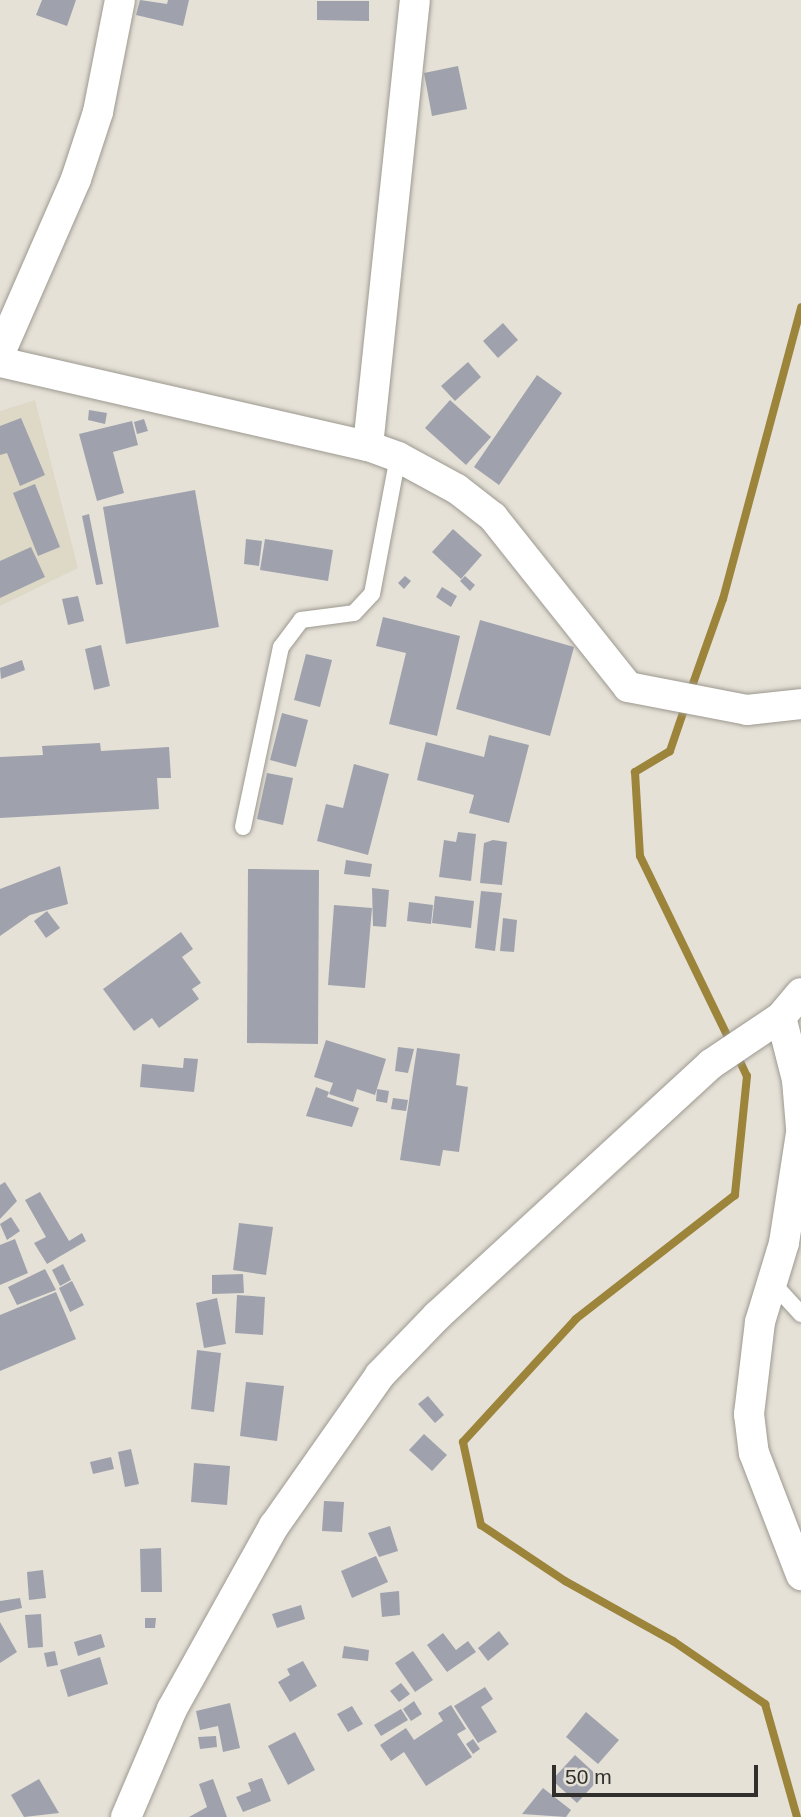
<!DOCTYPE html>
<style>
body{margin:0}
#map{position:relative;width:801px;height:1817px;overflow:hidden;background:#e5e1d7;font-family:Arial,sans-serif}
div>[style]{position:absolute}
[style*='--x']{left:calc(var(--x)*1px);top:calc(var(--y)*1px);width:calc(var(--w)*1px);rotate:calc(var(--a)*1deg)}
.built>*{inset:0;background:#ded8c6}
.stream>*{height:8px;margin:-4px;padding:0 4px;transform-origin:4px;border-radius:4px;background:#9c843b}
.building>*{inset:0;background:#9fa2ac}
.roads{filter:drop-shadow(0 0 2px #9d9990) drop-shadow(0 0 2px #9d9990)}
.lane>*{height:16px;margin:-8px;padding:0 8px;transform-origin:8px;border-radius:8px;background:#fff}
.street>*{height:30px;margin:-15px;padding:0 15px;transform-origin:15px;border-radius:15px;background:#fff}
span{translate:-50% -50%;white-space:nowrap;text-align:center;line-height:1.15;-webkit-text-stroke:5px #e5e1d7;paint-order:stroke}
.scale{position:absolute;left:552px;top:1765px;width:206px;height:32px;box-sizing:border-box;border:4px solid #302f2b;border-top:0;padding-left:9px;font-size:21px;line-height:24px;white-space:nowrap;color:#302f2b;-webkit-text-stroke:5px #e5e1d7;paint-order:stroke}
</style>
<div id="map">
<div class="built">
<i style="clip-path:polygon(35px 400px,78px 568px,0 606px,0 411px)"></i>
</div>
<div class="stream">
<i style="--x:690;--y:692;--w:99;--a:-70.5"></i>
<i style="--x:723;--y:599;--w:302;--a:-75"></i>
<i style="--x:686;--y:704;--w:50;--a:108.8"></i>
<i style="--x:670;--y:751;--w:41;--a:149"></i>
<i style="--x:635;--y:772;--w:84;--a:86.6"></i>
<i style="--x:640;--y:856;--w:208;--a:64.1"></i>
<i style="--x:737;--y:1055;--w:23;--a:65"></i>
<i style="--x:747;--y:1076;--w:120;--a:95.8"></i>
<i style="--x:735;--y:1195;--w:202;--a:142.1"></i>
<i style="--x:576;--y:1319;--w:167;--a:132.6"></i>
<i style="--x:463;--y:1442;--w:85;--a:77.8"></i>
<i style="--x:481;--y:1525;--w:101;--a:33.7"></i>
<i style="--x:565;--y:1581;--w:124;--a:29.1"></i>
<i style="--x:673;--y:1641;--w:112;--a:34.4"></i>
<i style="--x:765;--y:1704;--w:117;--a:74.2"></i>
</div>
<div class="building">
<i style="clip-path:polygon(42px 0,76px 0,67px 26px,36px 15px)"></i>
<i style="clip-path:polygon(140px 0,167px 4px,168px 0,189px 0,183px 26px,136px 15px)"></i>
<i style="clip-path:polygon(317px 1px,369px 1px,369px 21px,317px 20px)"></i>
<i style="clip-path:polygon(458px 66px,467px 109px,432px 116px,424px 73px)"></i>
<i style="clip-path:polygon(503px 323px,518px 340px,498px 358px,483px 341px)"></i>
<i style="clip-path:polygon(468px 362px,481px 377px,455px 401px,441px 386px)"></i>
<i style="clip-path:polygon(537px 375px,562px 393px,499px 485px,474px 467px)"></i>
<i style="clip-path:polygon(450px 400px,491px 437px,466px 465px,425px 428px)"></i>
<i style="clip-path:polygon(89px 410px,107px 413px,105px 424px,88px 420px)"></i>
<i style="clip-path:polygon(21px 418px,45px 475px,20px 486px,7px 453px,0 455px,0 426px)"></i>
<i style="clip-path:polygon(144px 419px,148px 431px,137px 434px,134px 422px)"></i>
<i style="clip-path:polygon(132px 421px,138px 445px,113px 452px,124px 493px,97px 501px,79px 434px)"></i>
<i style="clip-path:polygon(35px 484px,60px 547px,38px 556px,13px 493px)"></i>
<i style="clip-path:polygon(195px 490px,219px 627px,126px 644px,103px 507px)"></i>
<i style="clip-path:polygon(89px 514px,103px 584px,96px 585px,82px 516px)"></i>
<i style="clip-path:polygon(453px 529px,482px 555px,461px 579px,432px 552px)"></i>
<i style="clip-path:polygon(246px 539px,262px 541px,259px 566px,244px 564px)"></i>
<i style="clip-path:polygon(265px 539px,333px 550px,328px 581px,260px 570px)"></i>
<i style="clip-path:polygon(31px 547px,45px 577px,0 598px,0 561px)"></i>
<i style="clip-path:polygon(405px 576px,411px 581px,404px 589px,398px 583px)"></i>
<i style="clip-path:polygon(465px 576px,475px 585px,470px 591px,460px 581px)"></i>
<i style="clip-path:polygon(442px 587px,457px 596px,451px 607px,436px 597px)"></i>
<i style="clip-path:polygon(78px 596px,84px 621px,68px 625px,62px 599px)"></i>
<i style="clip-path:polygon(383px 617px,460px 636px,437px 736px,389px 724px,406px 653px,376px 646px)"></i>
<i style="clip-path:polygon(480px 620px,574px 647px,550px 736px,456px 709px)"></i>
<i style="clip-path:polygon(101px 645px,110px 686px,94px 690px,85px 649px)"></i>
<i style="clip-path:polygon(306px 654px,332px 660px,320px 707px,294px 700px)"></i>
<i style="clip-path:polygon(22px 660px,25px 670px,1px 679px,0 668px)"></i>
<i style="clip-path:polygon(282px 713px,308px 720px,296px 767px,270px 760px)"></i>
<i style="clip-path:polygon(489px 735px,529px 745px,509px 823px,469px 813px,474px 795px,417px 780px,426px 742px,484px 757px)"></i>
<i style="clip-path:polygon(100px 743px,101px 751px,169px 747px,171px 778px,157px 778px,159px 809px,0 818px,0 757px,43px 755px,42px 746px)"></i>
<i style="clip-path:polygon(354px 764px,389px 774px,368px 855px,317px 841px,326px 804px,343px 808px)"></i>
<i style="clip-path:polygon(267px 773px,293px 778px,283px 825px,257px 819px)"></i>
<i style="clip-path:polygon(458px 832px,476px 834px,471px 881px,439px 877px,444px 840px,456px 842px)"></i>
<i style="clip-path:polygon(493px 840px,507px 842px,502px 885px,480px 883px,484px 843px)"></i>
<i style="clip-path:polygon(346px 860px,372px 864px,370px 877px,344px 874px)"></i>
<i style="clip-path:polygon(60px 866px,68px 904px,30px 915px,0 936px,0 889px)"></i>
<i style="clip-path:polygon(248px 869px,319px 870px,318px 1044px,247px 1043px)"></i>
<i style="clip-path:polygon(372px 888px,389px 890px,386px 927px,373px 926px)"></i>
<i style="clip-path:polygon(481px 891px,502px 893px,495px 951px,475px 948px)"></i>
<i style="clip-path:polygon(435px 896px,474px 901px,471px 928px,432px 923px)"></i>
<i style="clip-path:polygon(409px 902px,433px 905px,431px 924px,407px 921px)"></i>
<i style="clip-path:polygon(334px 905px,372px 908px,365px 988px,328px 985px)"></i>
<i style="clip-path:polygon(47px 911px,60px 928px,46px 938px,34px 921px)"></i>
<i style="clip-path:polygon(503px 918px,517px 920px,514px 952px,500px 951px)"></i>
<i style="clip-path:polygon(181px 932px,193px 949px,182px 957px,201px 983px,192px 989px,199px 999px,159px 1028px,152px 1018px,134px 1031px,103px 989px)"></i>
<i style="clip-path:polygon(326px 1040px,386px 1059px,375px 1095px,357px 1089px,353px 1102px,329px 1094px,333px 1083px,314px 1077px)"></i>
<i style="clip-path:polygon(398px 1047px,414px 1049px,408px 1073px,395px 1071px)"></i>
<i style="clip-path:polygon(417px 1048px,460px 1054px,456px 1085px,468px 1087px,459px 1152px,443px 1150px,440px 1166px,400px 1160px)"></i>
<i style="clip-path:polygon(184px 1058px,198px 1059px,194px 1092px,140px 1087px,142px 1064px,183px 1068px)"></i>
<i style="clip-path:polygon(316px 1087px,329px 1092px,327px 1097px,359px 1108px,352px 1127px,306px 1116px)"></i>
<i style="clip-path:polygon(377px 1089px,389px 1091px,387px 1103px,376px 1101px)"></i>
<i style="clip-path:polygon(393px 1098px,408px 1100px,406px 1111px,391px 1109px)"></i>
<i style="clip-path:polygon(5px 1182px,17px 1201px,0 1219px,0 1185px)"></i>
<i style="clip-path:polygon(40px 1192px,69px 1241px,82px 1233px,86px 1241px,47px 1264px,34px 1243px,46px 1237px,25px 1200px)"></i>
<i style="clip-path:polygon(11px 1217px,20px 1231px,7px 1240px,0 1224px)"></i>
<i style="clip-path:polygon(239px 1223px,273px 1227px,266px 1275px,233px 1270px)"></i>
<i style="clip-path:polygon(15px 1239px,28px 1273px,0 1285px,0 1245px)"></i>
<i style="clip-path:polygon(63px 1264px,71px 1280px,60px 1286px,52px 1270px)"></i>
<i style="clip-path:polygon(45px 1269px,56px 1290px,17px 1305px,8px 1287px)"></i>
<i style="clip-path:polygon(243px 1274px,244px 1293px,212px 1294px,212px 1275px)"></i>
<i style="clip-path:polygon(72px 1281px,84px 1305px,70px 1312px,59px 1288px)"></i>
<i style="clip-path:polygon(56px 1292px,76px 1339px,0 1371px,0 1315px)"></i>
<i style="clip-path:polygon(237px 1295px,265px 1297px,263px 1335px,235px 1333px)"></i>
<i style="clip-path:polygon(217px 1298px,226px 1344px,204px 1348px,196px 1303px)"></i>
<i style="clip-path:polygon(197px 1350px,221px 1353px,214px 1412px,191px 1409px)"></i>
<i style="clip-path:polygon(246px 1382px,284px 1386px,277px 1441px,240px 1436px)"></i>
<i style="clip-path:polygon(428px 1396px,444px 1415px,435px 1423px,418px 1404px)"></i>
<i style="clip-path:polygon(424px 1434px,447px 1455px,432px 1471px,409px 1450px)"></i>
<i style="clip-path:polygon(131px 1449px,139px 1484px,125px 1487px,118px 1452px)"></i>
<i style="clip-path:polygon(111px 1457px,114px 1469px,93px 1474px,90px 1462px)"></i>
<i style="clip-path:polygon(194px 1463px,230px 1466px,227px 1505px,191px 1502px)"></i>
<i style="clip-path:polygon(324px 1501px,344px 1502px,342px 1532px,322px 1531px)"></i>
<i style="clip-path:polygon(390px 1526px,398px 1551px,379px 1557px,368px 1533px)"></i>
<i style="clip-path:polygon(161px 1548px,162px 1592px,141px 1592px,140px 1549px)"></i>
<i style="clip-path:polygon(376px 1556px,388px 1582px,352px 1598px,341px 1571px)"></i>
<i style="clip-path:polygon(43px 1570px,46px 1598px,29px 1600px,27px 1572px)"></i>
<i style="clip-path:polygon(399px 1591px,400px 1615px,382px 1617px,380px 1593px)"></i>
<i style="clip-path:polygon(20px 1598px,22px 1608px,0 1613px,0 1601px)"></i>
<i style="clip-path:polygon(301px 1605px,305px 1619px,277px 1628px,272px 1614px)"></i>
<i style="clip-path:polygon(41px 1614px,43px 1647px,28px 1648px,25px 1615px)"></i>
<i style="clip-path:polygon(145px 1618px,156px 1618px,155px 1628px,145px 1628px)"></i>
<i style="clip-path:polygon(0 1622px,17px 1652px,0 1663px)"></i>
<i style="clip-path:polygon(499px 1631px,509px 1644px,488px 1661px,478px 1648px)"></i>
<i style="clip-path:polygon(443px 1633px,456px 1650px,468px 1641px,476px 1652px,447px 1672px,427px 1645px)"></i>
<i style="clip-path:polygon(101px 1634px,105px 1647px,78px 1656px,74px 1642px)"></i>
<i style="clip-path:polygon(344px 1646px,369px 1650px,368px 1661px,342px 1658px)"></i>
<i style="clip-path:polygon(55px 1651px,58px 1665px,47px 1667px,44px 1653px)"></i>
<i style="clip-path:polygon(413px 1651px,433px 1680px,415px 1692px,395px 1663px)"></i>
<i style="clip-path:polygon(100px 1657px,108px 1684px,68px 1697px,60px 1670px)"></i>
<i style="clip-path:polygon(303px 1661px,317px 1686px,290px 1702px,278px 1682px,290px 1675px,287px 1669px)"></i>
<i style="clip-path:polygon(401px 1683px,410px 1694px,399px 1702px,390px 1691px)"></i>
<i style="clip-path:polygon(485px 1687px,493px 1699px,481px 1707px,497px 1732px,478px 1743px,454px 1706px)"></i>
<i style="clip-path:polygon(414px 1701px,422px 1714px,411px 1721px,403px 1709px)"></i>
<i style="clip-path:polygon(230px 1703px,240px 1748px,223px 1752px,218px 1726px,200px 1730px,196px 1711px)"></i>
<i style="clip-path:polygon(451px 1705px,466px 1729px,457px 1734px,472px 1757px,426px 1786px,404px 1752px,391px 1761px,380px 1745px,406px 1728px,414px 1740px,443px 1721px,438px 1713px)"></i>
<i style="clip-path:polygon(352px 1706px,363px 1724px,348px 1732px,337px 1714px)"></i>
<i style="clip-path:polygon(401px 1709px,408px 1720px,381px 1736px,374px 1725px)"></i>
<i style="clip-path:polygon(586px 1712px,619px 1740px,598px 1764px,566px 1737px)"></i>
<i style="clip-path:polygon(295px 1732px,315px 1770px,288px 1785px,268px 1746px)"></i>
<i style="clip-path:polygon(216px 1736px,217px 1747px,200px 1749px,198px 1737px)"></i>
<i style="clip-path:polygon(473px 1739px,480px 1749px,473px 1754px,466px 1744px)"></i>
<i style="clip-path:polygon(575px 1755px,600px 1778px,577px 1803px,552px 1780px)"></i>
<i style="clip-path:polygon(262px 1778px,271px 1801px,243px 1812px,236px 1797px,251px 1791px,248px 1783px)"></i>
<i style="clip-path:polygon(39px 1779px,59px 1813px,24px 1817px,11px 1795px)"></i>
<i style="clip-path:polygon(213px 1779px,227px 1817px,189px 1817px,207px 1807px,199px 1784px)"></i>
<i style="clip-path:polygon(543px 1788px,571px 1810px,566px 1817px,522px 1814px)"></i>
</div>
<div class="roads">
<div class="lane">
<i style="--x:243;--y:827;--w:184;--a:-78.1"></i>
<i style="--x:281;--y:647;--w:34;--a:-53"></i>
<i style="--x:301;--y:620;--w:53;--a:-7.5"></i>
<i style="--x:354;--y:613;--w:26;--a:-47"></i>
<i style="--x:372;--y:594;--w:139;--a:-79.3"></i>
<i style="--x:770;--y:1280;--w:46;--a:47.6"></i>
</div>
<div class="street">
<i style="--x:0;--y:353;--w:190;--a:-66.4"></i>
<i style="--x:76;--y:179;--w:71;--a:-71.8"></i>
<i style="--x:98;--y:112;--w:114;--a:-78.9"></i>
<i style="--x:0;--y:362;--w:377;--a:12.9"></i>
<i style="--x:368;--y:446;--w:32;--a:20"></i>
<i style="--x:398;--y:457;--w:67;--a:28.5"></i>
<i style="--x:457;--y:489;--w:46;--a:37.9"></i>
<i style="--x:493;--y:517;--w:217;--a:51.5"></i>
<i style="--x:628;--y:687;--w:121;--a:10.9"></i>
<i style="--x:747;--y:710;--w:54;--a:-6.3"></i>
<i style="--x:368;--y:446;--w:448;--a:-84"></i>
<i style="--x:781;--y:1017;--w:65;--a:75.7"></i>
<i style="--x:797;--y:1080;--w:48;--a:85.2"></i>
<i style="--x:801;--y:1133;--w:111;--a:98.8"></i>
<i style="--x:784;--y:1243;--w:83;--a:106.9"></i>
<i style="--x:760;--y:1322;--w:93;--a:96.8"></i>
<i style="--x:749;--y:1414;--w:39;--a:83"></i>
<i style="--x:754;--y:1453;--w:131;--a:68.9"></i>
<i style="--x:126;--y:1817;--w:117;--a:-66.9"></i>
<i style="--x:172;--y:1709;--w:210;--a:-60.9"></i>
<i style="--x:274;--y:1526;--w:184;--a:-54.9"></i>
<i style="--x:380;--y:1375;--w:82;--a:-46"></i>
<i style="--x:437;--y:1316;--w:372;--a:-42.6"></i>
<i style="--x:711;--y:1064;--w:84;--a:-33.9"></i>
<i style="--x:781;--y:1017;--w:31;--a:-50"></i>
</div>
</div>
<div class="scale">50 m</div>
</div>
